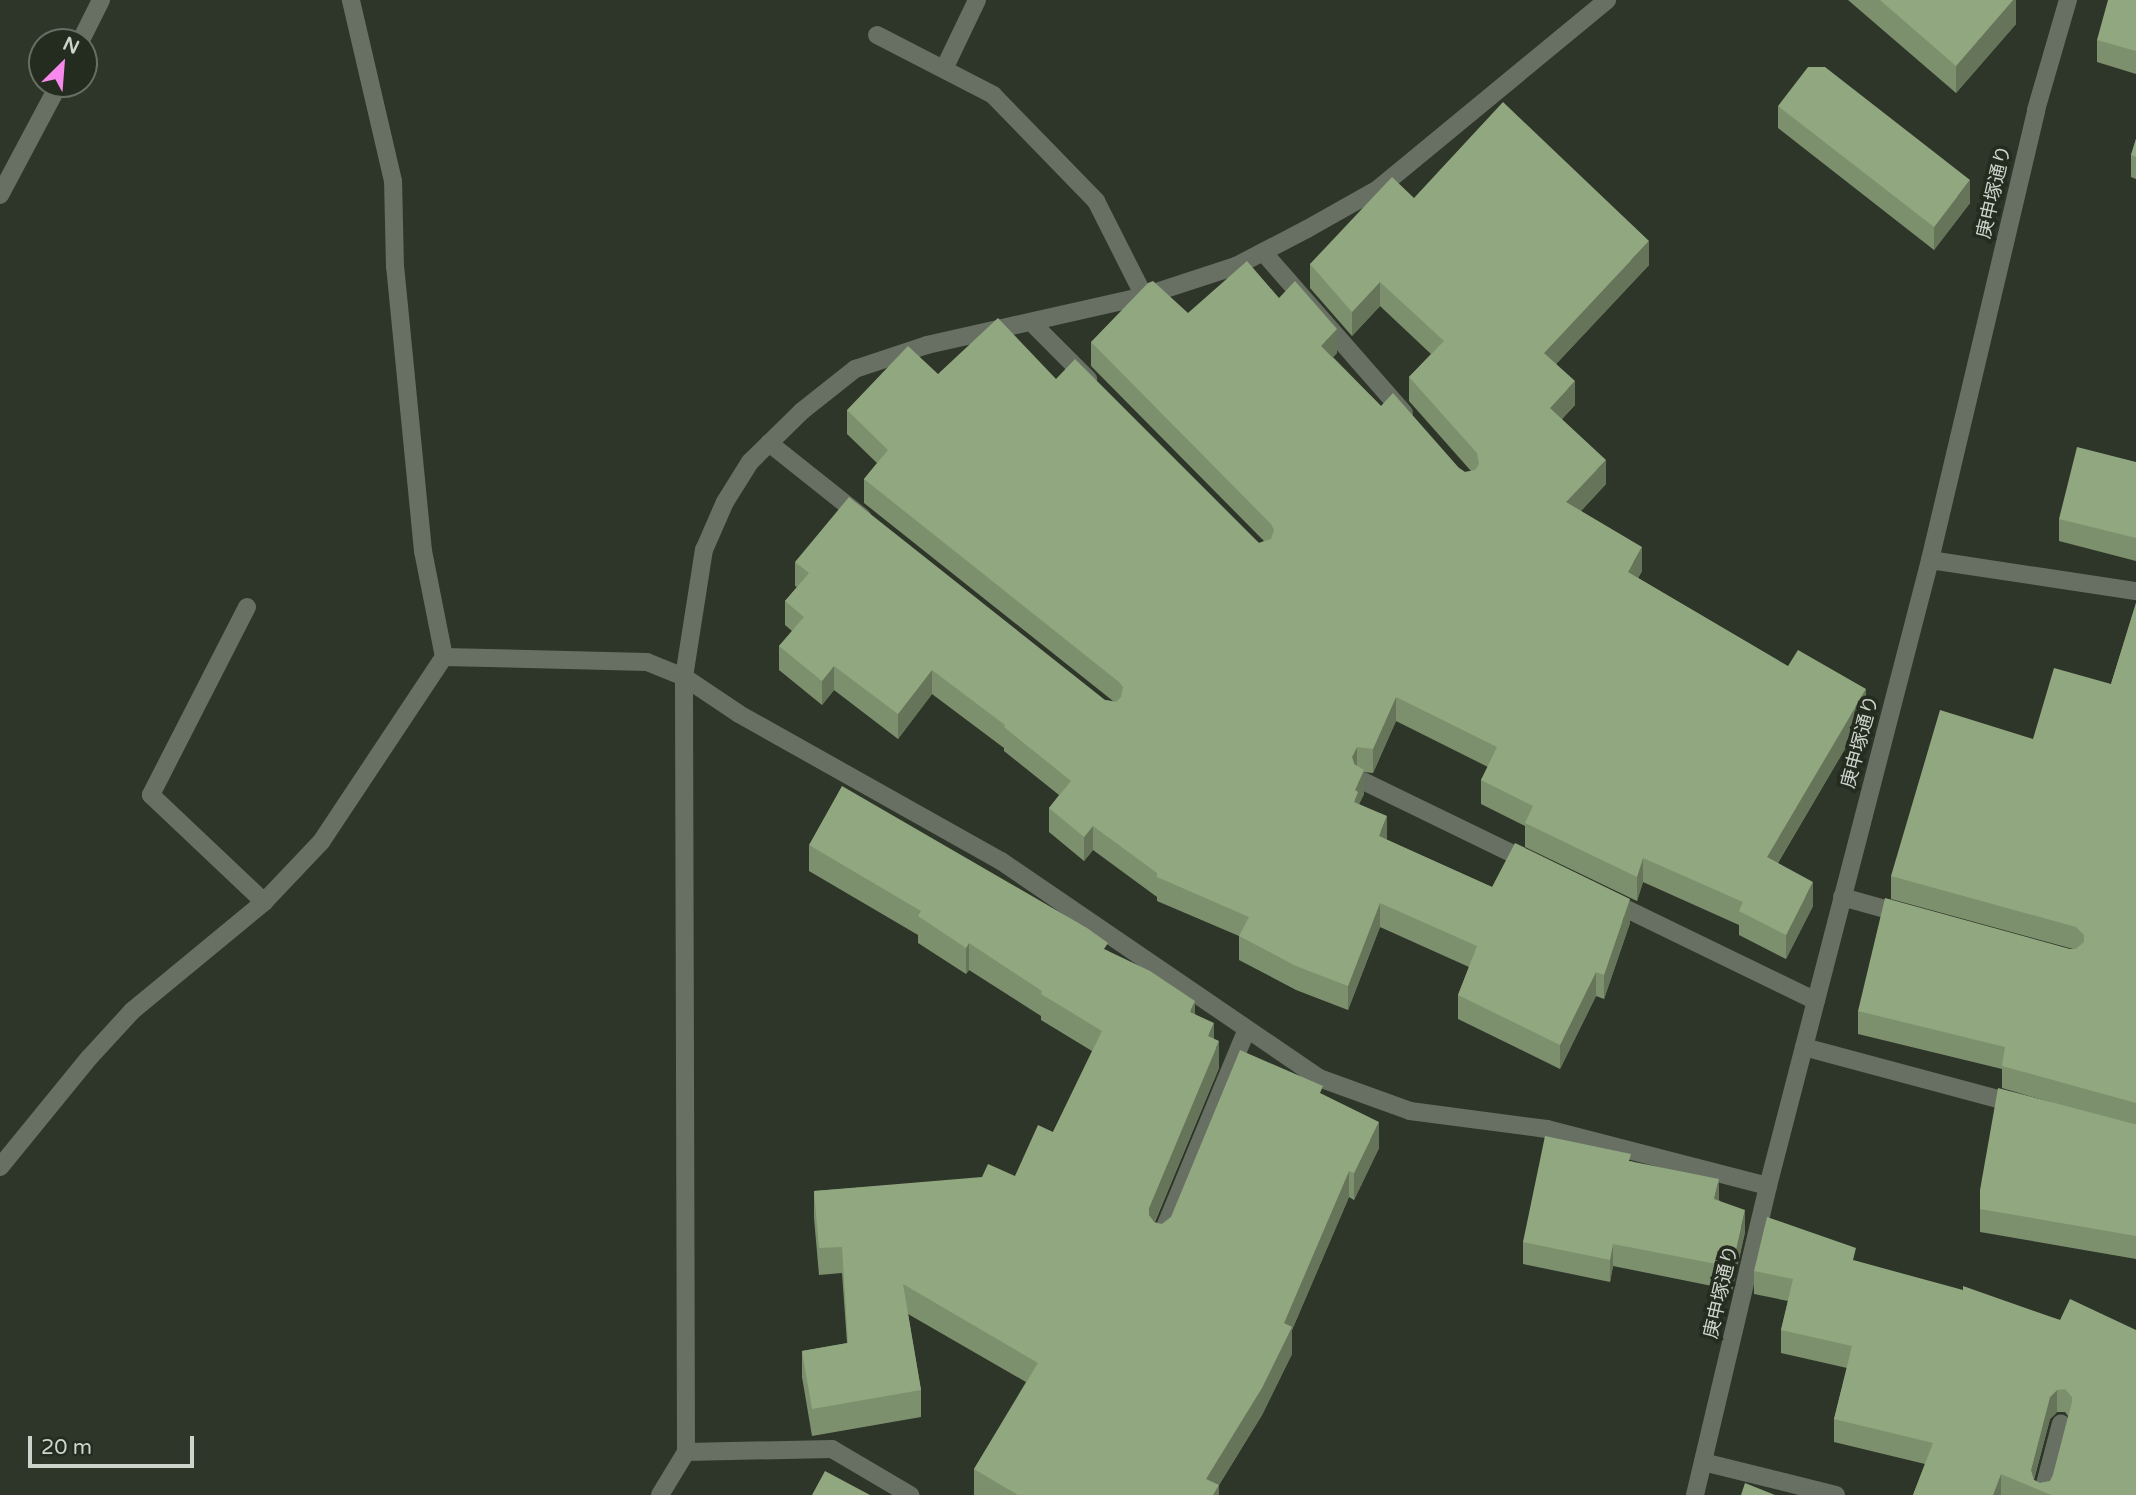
<!DOCTYPE html>
<meta charset="utf-8">
<style>
body{margin:0}
#map{position:relative;width:2136px;height:1495px;overflow:hidden;background:#2e3529;font-family:"Varela Round","Noto Sans JP",sans-serif}
div>[style]{position:absolute}
[style*='--x']{left:calc(var(--x)*1px);top:calc(var(--y)*1px);width:calc(var(--w)*1px);rotate:calc(var(--a)*1deg)}
.minor>*{height:18px;margin:-9px;padding:0 9px;transform-origin:9px;border-radius:9px;background:#687063}
.wall>*{inset:0;background:#7d906d}
.shaded-wall>*{inset:0;background:#667559}
.building>*{inset:0;background:#91a77f}
span{translate:-50% -50%;white-space:nowrap;text-align:center;line-height:1.15;-webkit-text-stroke:7px #242b1f;paint-order:stroke}
.street-label{font-size:19px;color:#ced3cb}
.north{position:absolute;left:28px;top:28px;width:70px;height:70px;box-sizing:border-box;background:#242b1f;border:2px solid #686e64;border-radius:50%;rotate:25deg;font-size:19px;font-weight:700;line-height:28px;text-align:center;color:#ced3cb}
.north::after{content:'';display:block;margin:auto;width:24px;height:32px;background:#f788ec;clip-path:polygon(50% 0,100% 100%,50% 72%,0 100%)}
.scale{position:absolute;left:28px;top:1436px;width:166px;height:32px;box-sizing:border-box;border:4px solid #ced3cb;border-top:0;padding-left:9px;font-size:21px;line-height:24px;white-space:nowrap;color:#ced3cb;-webkit-text-stroke:5px #242b1f;paint-order:stroke}
</style>
<div id="map">
<div class="minor">
<i style="--x:877;--y:35;--w:131;--a:27.3"></i>
<i style="--x:993;--y:95;--w:148;--a:45.8"></i>
<i style="--x:1096;--y:201;--w:106;--a:63.2"></i>
<i style="--x:80;--y:42;--w:47;--a:-63.4"></i>
<i style="--x:944;--y:69;--w:76;--a:-64.4"></i>
<i style="--x:0;--y:195;--w:126;--a:-62"></i>
<i style="--x:1263;--y:252;--w:214;--a:48.8"></i>
<i style="--x:1031;--y:322;--w:81;--a:45"></i>
<i style="--x:769;--y:443;--w:119;--a:38.5"></i>
<i style="--x:1930;--y:560;--w:208;--a:8.6"></i>
<i style="--x:247;--y:607;--w:211;--a:117.1"></i>
<i style="--x:151;--y:795;--w:156;--a:43.4"></i>
<i style="--x:444;--y:657;--w:203;--a:1.4"></i>
<i style="--x:647;--y:662;--w:40;--a:22"></i>
<i style="--x:684;--y:677;--w:66;--a:33.9"></i>
<i style="--x:739;--y:714;--w:300;--a:29.3"></i>
<i style="--x:1001;--y:861;--w:385;--a:34.3"></i>
<i style="--x:1319;--y:1078;--w:97;--a:19.9"></i>
<i style="--x:1410;--y:1111;--w:138;--a:7.5"></i>
<i style="--x:1547;--y:1129;--w:228;--a:14.5"></i>
<i style="--x:1363;--y:781;--w:186;--a:25.9"></i>
<i style="--x:1842;--y:897;--w:63;--a:15.6"></i>
<i style="--x:1608;--y:900;--w:231;--a:25.9"></i>
<i style="--x:1804;--y:1047;--w:220;--a:15"></i>
<i style="--x:0;--y:1167;--w:141;--a:-50.8"></i>
<i style="--x:89;--y:1058;--w:64;--a:-47.5"></i>
<i style="--x:132;--y:1011;--w:171;--a:-39.5"></i>
<i style="--x:264;--y:902;--w:83;--a:-46.5"></i>
<i style="--x:321;--y:842;--w:222;--a:-56.4"></i>
<i style="--x:444;--y:657;--w:108;--a:-101.2"></i>
<i style="--x:423;--y:551;--w:285;--a:-95.6"></i>
<i style="--x:395;--y:267;--w:86;--a:-91.3"></i>
<i style="--x:393;--y:181;--w:186;--a:-103.1"></i>
<i style="--x:1160;--y:1239;--w:227;--a:-67.5"></i>
<i style="--x:686;--y:1452;--w:146;--a:-1.2"></i>
<i style="--x:832;--y:1449;--w:91;--a:30.5"></i>
<i style="--x:1703;--y:1462;--w:137;--a:13.9"></i>
<i style="--x:660;--y:1495;--w:50;--a:-58.8"></i>
<i style="--x:686;--y:1452;--w:775;--a:-90.15"></i>
<i style="--x:684;--y:677;--w:129;--a:-81.1"></i>
<i style="--x:704;--y:550;--w:52;--a:-66.4"></i>
<i style="--x:725;--y:502;--w:47;--a:-58"></i>
<i style="--x:750;--y:462;--w:73;--a:-44.4"></i>
<i style="--x:802;--y:411;--w:68;--a:-38.4"></i>
<i style="--x:855;--y:369;--w:76;--a:-18.4"></i>
<i style="--x:927;--y:345;--w:222;--a:-12.7"></i>
<i style="--x:1144;--y:296;--w:97;--a:-18.1"></i>
<i style="--x:1236;--y:266;--w:80;--a:-27.5"></i>
<i style="--x:1307;--y:229;--w:81;--a:-29.4"></i>
<i style="--x:1378;--y:189;--w:297;--a:-39.5"></i>
<i style="--x:1695;--y:1495;--w:318;--a:-76.7"></i>
<i style="--x:1768;--y:1186;--w:647;--a:-75.49"></i>
<i style="--x:1930;--y:560;--w:462;--a:-76.7"></i>
<i style="--x:2036;--y:110;--w:115;--a:-73.8"></i>
<i style="--x:2042;--y:1495;--w:74;--a:-75.2"></i>
</div>
<div class="wall">
<i style="clip-path:polygon(1848px 0,2016px 0,2016px 24px,1956px 93px)"></i>
<i style="clip-path:polygon(2136px 0,2136px 74px,2097px 62px,2097px 40px)"></i>
<i style="clip-path:polygon(1778px 106px,1970px 203px,1934px 250px,1778px 128px)"></i>
<i style="clip-path:polygon(2136px 139px,2136px 179px,2131px 177px,2131px 155px)"></i>
<i style="clip-path:polygon(1414px 198px,1649px 265px,1556px 364px,1575px 405px,1562px 419px,1606px 484px,1581px 511px,1642px 571px,1638px 578px,1866px 713px,1778px 863px,1813px 906px,1786px 959px,1739px 935px,1739px 925px,1643px 882px,1637px 901px,1525px 847px,1525px 826px,1481px 804px,1481px 780px,1488px 767px,1396px 721px,1373px 773px,1364px 772px,1364px 794px,1359px 804px,1387px 840px,1492px 887px,1630px 923px,1604px 999px,1596px 996px,1560px 1069px,1458px 1019px,1458px 995px,1469px 967px,1380px 927px,1348px 1010px,1296px 990px,1239px 960px,1239px 936px,1157px 901px,1157px 897px,1093px 850px,1084px 861px,1049px 832px,1049px 808px,1059px 795px,1004px 751px,1004px 748px,932px 694px,898px 739px,834px 690px,822px 705px,779px 670px,779px 646px,792px 631px,785px 625px,785px 601px,797px 587px,795px 586px,795px 562px,1105px 700px,1113px 701px,864px 503px,864px 479px,877px 463px,847px 434px,847px 410px,938px 374px,1056px 379px,1259px 543px,1264px 541px,1091px 366px,1091px 342px,1188px 313px,1279px 298px,1337px 353px,1333px 357px,1381px 406px,1459px 468px,1465px 472px,1471px 471px,1409px 401px,1409px 377px,1431px 354px,1380px 306px,1352px 336px,1310px 288px,1310px 264px)"></i>
<i style="clip-path:polygon(2136px 462px,2136px 561px,2059px 541px,2059px 519px)"></i>
<i style="clip-path:polygon(2136px 603px,2136px 1259px,1980px 1232px,1980px 1190px,2053px 1103px,2002px 1088px,2002px 1069px,1858px 1034px,1858px 1011px,2073px 949px,1891px 899px,1891px 876px,2033px 739px,2111px 684px)"></i>
<i style="clip-path:polygon(809px 845px,1108px 951px,1195px 1014px,1214px 1039px,1219px 1068px,1155px 1222px,1162px 1224px,1323px 1095px,1379px 1148px,1354px 1200px,1349px 1197px,1292px 1330px,1292px 1354px,1262px 1415px,1219px 1485px,1219px 1495px,974px 1495px,974px 1469px,1026px 1382px,908px 1314px,921px 1390px,921px 1417px,812px 1436px,802px 1377px,802px 1351px,847px 1343px,842px 1273px,819px 1275px,814px 1218px,814px 1191px,1015px 1176px,1053px 1132px,1092px 1051px,1041px 1020px,1041px 1016px,969px 970px,966px 974px,918px 943px,918px 935px,809px 871px)"></i>
<i style="clip-path:polygon(1631px 1161px,1719px 1200px,1745px 1232px,1732px 1290px,1613px 1266px,1610px 1282px,1523px 1264px,1523px 1242px)"></i>
<i style="clip-path:polygon(evenodd,1856px 1261px,2060px 1320px,2136px 1495px,1913px 1495px,1925px 1464px,1834px 1442px,1834px 1419px,1847px 1368px,1781px 1353px,1781px 1330px,1788px 1301px,1754px 1294px,1754px 1271px,1856px 1261px,2057px 1412px,2065px 1412px,2068px 1416px,2053px 1475px,2050px 1481px,2040px 1483px,2034px 1480px,2050px 1419px,2057px 1412px)"></i>
</div>
<div class="shaded-wall">
<i style="clip-path:polygon(2013px 0,2016px 0,2016px 24px,1956px 93px,1956px 66px)"></i>
<i style="clip-path:polygon(1970px 180px,1970px 203px,1934px 250px,1934px 227px)"></i>
<i style="clip-path:polygon(1649px 241px,1649px 265px,1544px 377px,1544px 353px)"></i>
<i style="clip-path:polygon(1380px 282px,1380px 306px,1352px 336px,1352px 312px)"></i>
<i style="clip-path:polygon(1337px 329px,1337px 353px,1321px 370px,1321px 346px)"></i>
<i style="clip-path:polygon(1575px 381px,1575px 405px,1550px 432px,1550px 408px)"></i>
<i style="clip-path:polygon(1606px 460px,1606px 484px,1566px 527px,1566px 502px)"></i>
<i style="clip-path:polygon(1642px 547px,1642px 571px,1628px 596px,1628px 572px)"></i>
<i style="clip-path:polygon(834px 666px,834px 690px,822px 705px,822px 681px)"></i>
<i style="clip-path:polygon(932px 670px,932px 694px,898px 739px,898px 714px)"></i>
<i style="clip-path:polygon(1866px 689px,1866px 713px,1767px 881px,1767px 857px)"></i>
<i style="clip-path:polygon(1396px 697px,1396px 721px,1373px 773px,1373px 749px)"></i>
<i style="clip-path:polygon(1357px 747px,1357px 771px,1352px 757px)"></i>
<i style="clip-path:polygon(1364px 770px,1364px 794px,1358px 806px,1354px 826px,1355px 790px)"></i>
<i style="clip-path:polygon(1387px 816px,1387px 840px,1379px 836px)"></i>
<i style="clip-path:polygon(1093px 826px,1093px 850px,1084px 861px,1084px 837px)"></i>
<i style="clip-path:polygon(1643px 858px,1643px 882px,1637px 901px,1637px 877px)"></i>
<i style="clip-path:polygon(1813px 882px,1813px 906px,1786px 959px,1786px 935px)"></i>
<i style="clip-path:polygon(1630px 899px,1630px 923px,1604px 999px,1604px 975px)"></i>
<i style="clip-path:polygon(1380px 903px,1380px 927px,1348px 1010px,1348px 986px)"></i>
<i style="clip-path:polygon(969px 943px,969px 970px,966px 974px,966px 948px)"></i>
<i style="clip-path:polygon(1596px 972px,1596px 996px,1560px 1069px,1560px 1045px)"></i>
<i style="clip-path:polygon(1195px 1001px,1195px 1027px,1190px 1012px)"></i>
<i style="clip-path:polygon(1214px 1023px,1214px 1049px,1208px 1036px)"></i>
<i style="clip-path:polygon(1219px 1041px,1219px 1068px,1149px 1235px,1149px 1241px,1149px 1208px)"></i>
<i style="clip-path:polygon(1379px 1122px,1379px 1148px,1354px 1200px,1354px 1173px)"></i>
<i style="clip-path:polygon(1349px 1171px,1349px 1197px,1292px 1330px,1292px 1354px,1262px 1415px,1219px 1485px,1219px 1495px,1213px 1495px,1206px 1479px,1284px 1323px)"></i>
<i style="clip-path:polygon(1719px 1179px,1719px 1201px,1714px 1199px)"></i>
<i style="clip-path:polygon(1745px 1210px,1745px 1232px,1732px 1290px,1732px 1267px)"></i>
<i style="clip-path:polygon(1613px 1244px,1613px 1266px,1610px 1282px,1610px 1260px)"></i>
<i style="clip-path:polygon(2057px 1390px,2057px 1412px,2050px 1419px,2032px 1487px,2031px 1470px,2050px 1397px)"></i>
<i style="clip-path:polygon(2001px 1474px,2001px 1495px,1993px 1495px)"></i>
</div>
<div class="building">
<i style="clip-path:polygon(1880px 0,2013px 0,1956px 66px)"></i>
<i style="clip-path:polygon(2108px 0,2136px 0,2136px 51px,2097px 40px)"></i>
<i style="clip-path:polygon(1808px 67px,1825px 67px,1970px 180px,1934px 227px,1778px 106px)"></i>
<i style="clip-path:polygon(1503px 102px,1649px 241px,1544px 353px,1575px 381px,1550px 408px,1606px 460px,1566px 502px,1642px 547px,1628px 572px,1788px 666px,1798px 650px,1866px 689px,1767px 857px,1813px 882px,1786px 935px,1739px 911px,1743px 902px,1643px 858px,1637px 877px,1525px 823px,1533px 806px,1481px 780px,1497px 747px,1396px 697px,1373px 749px,1357px 747px,1352px 757px,1354px 764px,1364px 770px,1355px 790px,1358px 792px,1354px 802px,1387px 816px,1379px 836px,1492px 887px,1515px 843px,1630px 899px,1604px 975px,1596px 972px,1560px 1045px,1458px 995px,1477px 946px,1380px 903px,1348px 986px,1296px 966px,1239px 936px,1249px 917px,1157px 877px,1157px 873px,1093px 826px,1084px 837px,1049px 808px,1071px 781px,1004px 727px,1005px 725px,932px 670px,898px 714px,834px 666px,822px 681px,779px 646px,804px 617px,785px 601px,809px 573px,795px 562px,849px 497px,1105px 700px,1116px 702px,1121px 697px,1123px 687px,1119px 682px,864px 479px,888px 450px,847px 410px,908px 346px,938px 374px,998px 318px,1056px 379px,1075px 359px,1259px 543px,1271px 539px,1274px 530px,1271px 524px,1091px 342px,1148px 283px,1153px 281px,1188px 313px,1247px 261px,1279px 298px,1295px 281px,1337px 329px,1321px 346px,1381px 406px,1393px 393px,1459px 468px,1465px 472px,1475px 470px,1479px 464px,1477px 453px,1409px 377px,1444px 341px,1380px 282px,1352px 312px,1310px 264px,1392px 177px,1414px 198px)"></i>
<i style="clip-path:polygon(2136px 139px,2136px 157px,2131px 155px)"></i>
<i style="clip-path:polygon(2077px 447px,2136px 462px,2136px 538px,2059px 519px)"></i>
<i style="clip-path:polygon(2136px 603px,2136px 1103px,2002px 1066px,2005px 1047px,1858px 1011px,1885px 898px,2070px 949px,2076px 949px,2084px 942px,2084px 935px,2076px 927px,1891px 876px,1940px 710px,2033px 739px,2054px 668px,2111px 684px)"></i>
<i style="clip-path:polygon(842px 786px,1087px 928px,1108px 943px,1104px 949px,1150px 971px,1195px 1001px,1190px 1012px,1214px 1023px,1208px 1036px,1219px 1041px,1149px 1208px,1149px 1215px,1155px 1223px,1162px 1224px,1171px 1217px,1240px 1050px,1323px 1086px,1320px 1093px,1379px 1122px,1354px 1173px,1349px 1171px,1284px 1323px,1292px 1327px,1262px 1388px,1206px 1479px,1219px 1485px,1213px 1495px,1018px 1495px,974px 1469px,1038px 1363px,903px 1284px,921px 1390px,812px 1409px,802px 1351px,848px 1343px,842px 1247px,819px 1248px,814px 1191px,982px 1177px,988px 1164px,1015px 1176px,1038px 1125px,1053px 1132px,1102px 1031px,1041px 994px,1042px 991px,969px 943px,966px 948px,918px 916px,921px 911px,809px 845px)"></i>
<i style="clip-path:polygon(1998px 1088px,2134px 1124px,2136px 1124px,2136px 1236px,1980px 1209px,1980px 1190px)"></i>
<i style="clip-path:polygon(1545px 1136px,1631px 1154px,1629px 1161px,1719px 1179px,1714px 1199px,1745px 1210px,1732px 1267px,1613px 1244px,1610px 1260px,1523px 1242px)"></i>
<i style="clip-path:polygon(evenodd,1767px 1217px,1856px 1248px,1853px 1260px,1963px 1290px,1963px 1286px,2060px 1320px,2070px 1299px,2136px 1330px,2136px 1495px,2051px 1495px,2001px 1474px,1993px 1495px,1913px 1495px,1933px 1443px,1834px 1419px,1852px 1346px,1781px 1330px,1793px 1279px,1754px 1271px,1767px 1217px,2065px 1389px,2072px 1397px,2072px 1402px,2053px 1475px,2050px 1481px,2040px 1483px,2034px 1480px,2031px 1470px,2050px 1397px,2057px 1390px,2065px 1389px)"></i>
<i style="clip-path:polygon(825px 1471px,870px 1495px,812px 1495px)"></i>
<i style="clip-path:polygon(1745px 1483px,1775px 1495px,1741px 1495px)"></i>
</div>
<div class="street-label">
<span style="left:1995px;top:192px;rotate:-77deg">庚申塚通り</span>
<span style="left:1861px;top:742px;rotate:-75deg">庚申塚通り</span>
<span style="left:1722px;top:1292px;rotate:-77deg">庚申塚通り</span>
</div>
<div class="north">N</div>
<div class="scale">20 m</div>
</div>
